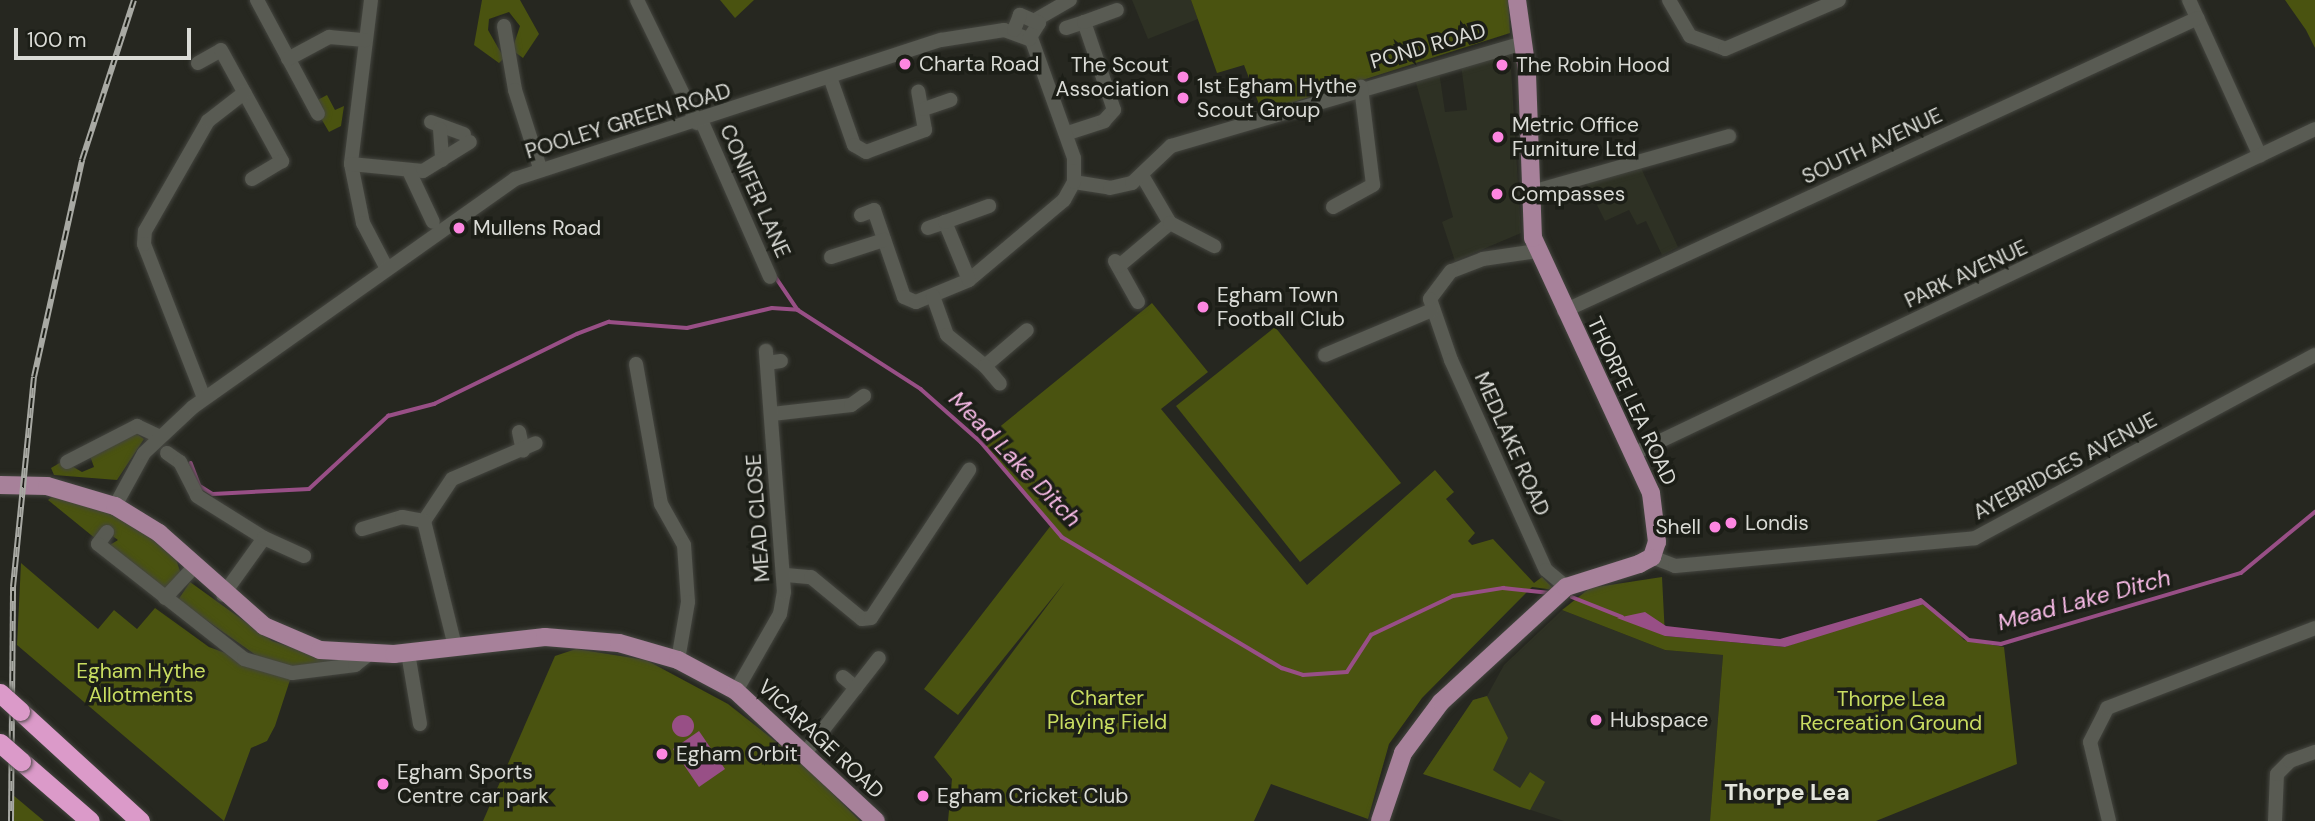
<!DOCTYPE html>
<style>
body{margin:0}
#map{position:relative;width:2315px;height:821px;overflow:hidden;background:#262720;font-family:"DM Sans",sans-serif}
div>[style]{position:absolute}
[style*='--x']{left:calc(var(--x)*1px);top:calc(var(--y)*1px);width:calc(var(--w)*1px);rotate:calc(var(--a)*1deg)}
.built>*{inset:0;background:#2e3124}
.green>*{inset:0;background:#4a5310}
.water>*{inset:0;background:#984f86}
.round{border-radius:50%}
.stream>*{height:3.5px;margin:-1.75px;padding:0 1.75px;transform-origin:1.75px;border-radius:1.75px;background:#984f86}
.roads{filter:drop-shadow(0 0 2px #44453f) drop-shadow(0 0 2px #44453f)}
.minor>*{height:14px;margin:-7px;padding:0 7px;transform-origin:7px;border-radius:7px;background:#595b53}
.major>*{height:18px;margin:-9px;padding:0 9px;transform-origin:9px;border-radius:9px;background:#a7819a}
.highway>*{height:19px;margin:-9.5px;padding:0 9.5px;transform-origin:9.5px;border-radius:9.5px;background:#db9ac9}
.rail>*{height:6px;margin-top:-3px;transform-origin:0;background:repeating-linear-gradient(90deg,#1c1e17 0 10px,#a8a9a3 0 20px);box-sizing:border-box;border-block:2px solid #a8a9a3}
.bridges{filter:drop-shadow(0 0 2px #44453f) drop-shadow(0 0 2px #44453f)}
.highway-bridge>*{height:19px;margin:-9.5px;padding:0 9.5px;transform-origin:9.5px;border-radius:9.5px;background:#db9ac9}
.dots>*{width:19px;height:19px;translate:-50% -50%;box-sizing:border-box;border:4px solid #1c1e17;border-radius:50%}
span{translate:-50% -50%;white-space:nowrap;text-align:center;line-height:1.15;-webkit-text-stroke:7px #1c1e17;paint-order:stroke}
.street-label{font-size:21px;color:#dadbd6}
.poi-label{font-size:21px;color:#dadbd6}
.left{translate:0 -50%;text-align:left}
.right{translate:-100% -50%;text-align:right}
.park-label{font-size:21px;color:#c9dd61}
.water-label{font-size:23px;color:#f8bbe7;font-style:italic}
.neighbourhood-label{font-size:23px;color:#e3e5db;font-weight:700}
.scale{position:absolute;left:14px;top:28px;width:177px;height:32px;box-sizing:border-box;border:4px solid #dadbd6;border-top:0;padding-left:9px;font-size:21px;line-height:24px;white-space:nowrap;color:#dadbd6;-webkit-text-stroke:5px #1c1e17;paint-order:stroke}
</style>
<div id="map">
<div class="built">
<i style="clip-path:polygon(1132px 0,1191px 0,1198px 19px,1148px 39px)"></i>
<i style="clip-path:polygon(1510px 52px,1521px 233px,1455px 261px,1442px 222px,1453px 217px,1415px 79px,1439px 71px,1445px 112px,1467px 110px,1461px 65px)"></i>
<i style="clip-path:polygon(1641px 168px,1678px 247px,1662px 255px,1646px 221px,1637px 225px,1629px 210px,1605px 221px,1586px 183px)"></i>
<i style="clip-path:polygon(1562px 610px,1665px 650px,1723px 655px,1710px 821px,1564px 821px,1423px 774px,1473px 700px,1487px 696px,1504px 665px)"></i>
</div>
<div class="green">
<i style="clip-path:polygon(482px 0,520px 0,539px 34px,523px 58px,512px 50px,520px 26px,509px 12px,489px 19px,488px 30px,504px 58px,499px 63px,474px 45px)"></i>
<i style="clip-path:polygon(720px 0,754px 0,735px 18px)"></i>
<i style="clip-path:polygon(1191px 0,1508px 0,1510px 33px,1262px 112px,1244px 65px,1217px 73px)"></i>
<i style="clip-path:polygon(2285px 0,2315px 0,2315px 48px,2306px 30px)"></i>
<i style="clip-path:polygon(327px 95px,335px 110px,344px 106px,341px 126px,329px 132px,312px 103px)"></i>
<i style="clip-path:polygon(1152px 303px,1208px 372px,1161px 409px,1307px 585px,1435px 470px,1454px 492px,1446px 499px,1475px 533px,1468px 541px,1472px 545px,1493px 539px,1534px 583px,1542px 577px,1555px 590px,1532px 587px,1422px 698px,1389px 744px,1368px 819px,1271px 784px,1254px 821px,948px 821px,952px 779px,934px 757px,1065px 582px,958px 715px,924px 689px,1052px 524px,981px 442px)"></i>
<i style="clip-path:polygon(1275px 327px,1401px 483px,1300px 562px,1176px 406px)"></i>
<i style="clip-path:polygon(137px 434px,144px 439px,117px 480px,54px 475px,51px 468px,63px 461px,82px 472px,94px 467px,90px 456px)"></i>
<i style="clip-path:polygon(53px 496px,103px 509px,150px 535px,176px 559px,181px 574px,164px 589px,110px 545px,118px 540px,103px 529px,96px 539px,48px 500px)"></i>
<i style="clip-path:polygon(21px 563px,98px 629px,114px 610px,137px 629px,155px 608px,209px 647px,291px 677px,275px 726px,267px 741px,251px 748px,224px 821px,17px 645px)"></i>
<i style="clip-path:polygon(1662px 577px,1665px 636px,1785px 647px,1892px 609px,1919px 603px,1935px 609px,1964px 640px,2004px 647px,2017px 764px,1876px 821px,1710px 821px,1723px 655px,1665px 650px,1562px 610px,1590px 588px)"></i>
<i style="clip-path:polygon(190px 582px,272px 641px,333px 661px,297px 669px,257px 656px,178px 600px)"></i>
<i style="clip-path:polygon(576px 649px,646px 660px,728px 704px,798px 759px,860px 821px,483px 821px,555px 656px)"></i>
<i style="clip-path:polygon(1487px 696px,1508px 738px,1493px 770px,1520px 788px,1530px 772px,1545px 782px,1530px 810px,1423px 774px,1473px 700px)"></i>
<i style="clip-path:polygon(13px 795px,44px 821px,14px 821px)"></i>
</div>
<div class="water">
<i style="clip-path:polygon(1921px 598px,1924px 604px,1785px 647px,1665px 636px,1617px 618px,1645px 612px,1666px 626px,1780px 639px)"></i>
<i class="round" style="left:672px;top:715px;width:22px;height:22px"></i>
<i style="clip-path:polygon(699px 731px,725px 769px,699px 787px,673px 749px)"></i>
</div>
<div class="stream">
<i style="--x:775;--y:276;--w:40;--a:56"></i>
<i style="--x:191;--y:463;--w:25;--a:69"></i>
<i style="--x:200;--y:486;--w:15;--a:32"></i>
<i style="--x:213;--y:494;--w:96;--a:-3"></i>
<i style="--x:309;--y:489;--w:108;--a:-42.7"></i>
<i style="--x:388;--y:416;--w:48;--a:-14.6"></i>
<i style="--x:434;--y:404;--w:159;--a:-26.1"></i>
<i style="--x:577;--y:334;--w:34;--a:-21"></i>
<i style="--x:609;--y:322;--w:78;--a:4.4"></i>
<i style="--x:687;--y:328;--w:87;--a:-13.2"></i>
<i style="--x:772;--y:308;--w:26;--a:4"></i>
<i style="--x:798;--y:310;--w:146;--a:32.7"></i>
<i style="--x:921;--y:389;--w:80;--a:41.5"></i>
<i style="--x:981;--y:442;--w:125;--a:49.5"></i>
<i style="--x:1062;--y:537;--w:256;--a:30.8"></i>
<i style="--x:1282;--y:668;--w:22;--a:18"></i>
<i style="--x:1303;--y:675;--w:44;--a:-3.9"></i>
<i style="--x:1347;--y:672;--w:44;--a:-57"></i>
<i style="--x:1371;--y:635;--w:91;--a:-25.4"></i>
<i style="--x:1453;--y:596;--w:51;--a:-9.1"></i>
<i style="--x:1503;--y:588;--w:47;--a:6.1"></i>
<i style="--x:1572;--y:597;--w:54;--a:21.8"></i>
<i style="--x:1921;--y:600;--w:62;--a:39.8"></i>
<i style="--x:1969;--y:640;--w:32;--a:7"></i>
<i style="--x:2001;--y:644;--w:250;--a:-16.5"></i>
<i style="--x:2241;--y:573;--w:96;--a:-39.5"></i>
</div>
<div class="roads">
<div class="minor">
<i style="--x:257;--y:0;--w:129;--a:61.8"></i>
<i style="--x:371;--y:0;--w:165;--a:97"></i>
<i style="--x:351;--y:164;--w:60;--a:78.5"></i>
<i style="--x:363;--y:223;--w:50;--a:62.4"></i>
<i style="--x:637;--y:0;--w:137;--a:64"></i>
<i style="--x:1669;--y:0;--w:42;--a:59.7"></i>
<i style="--x:1690;--y:36;--w:37;--a:20"></i>
<i style="--x:1725;--y:49;--w:124;--a:-23.3"></i>
<i style="--x:2189;--y:0;--w:171;--a:65.5"></i>
<i style="--x:1037;--y:19;--w:38;--a:-30"></i>
<i style="--x:504;--y:26;--w:65;--a:80.2"></i>
<i style="--x:515;--y:90;--w:82;--a:72.2"></i>
<i style="--x:1066;--y:28;--w:19;--a:-18"></i>
<i style="--x:288;--y:59;--w:47;--a:-28.2"></i>
<i style="--x:329;--y:37;--w:36;--a:5"></i>
<i style="--x:198;--y:63;--w:26;--a:-29"></i>
<i style="--x:221;--y:50;--w:127;--a:61.2"></i>
<i style="--x:282;--y:161;--w:35;--a:149"></i>
<i style="--x:830;--y:77;--w:72;--a:70.6"></i>
<i style="--x:854;--y:145;--w:14;--a:30"></i>
<i style="--x:866;--y:152;--w:63;--a:-20.4"></i>
<i style="--x:925;--y:130;--w:39;--a:-100"></i>
<i style="--x:924;--y:109;--w:28;--a:-19"></i>
<i style="--x:431;--y:122;--w:35;--a:20"></i>
<i style="--x:702;--y:122;--w:169;--a:66.3"></i>
<i style="--x:440;--y:129;--w:31;--a:86"></i>
<i style="--x:1068;--y:133;--w:38;--a:-18"></i>
<i style="--x:1104;--y:121;--w:15;--a:-48"></i>
<i style="--x:1114;--y:110;--w:93;--a:-108.8"></i>
<i style="--x:1084;--y:22;--w:35;--a:-20"></i>
<i style="--x:351;--y:164;--w:72;--a:5.6"></i>
<i style="--x:423;--y:171;--w:55;--a:-31.7"></i>
<i style="--x:409;--y:171;--w:56;--a:64.8"></i>
<i style="--x:1143;--y:177;--w:53;--a:59.6"></i>
<i style="--x:1074;--y:182;--w:36;--a:9"></i>
<i style="--x:1110;--y:188;--w:23;--a:-13"></i>
<i style="--x:1132;--y:183;--w:54;--a:-43.5"></i>
<i style="--x:1171;--y:146;--w:368;--a:-16.3"></i>
<i style="--x:1528;--y:193;--w:209;--a:-15.8"></i>
<i style="--x:1333;--y:207;--w:46;--a:-28.8"></i>
<i style="--x:1373;--y:185;--w:99;--a:-97"></i>
<i style="--x:861;--y:215;--w:14;--a:-21"></i>
<i style="--x:874;--y:210;--w:92;--a:71"></i>
<i style="--x:904;--y:297;--w:13;--a:23"></i>
<i style="--x:916;--y:302;--w:57;--a:-22.5"></i>
<i style="--x:969;--y:280;--w:124;--a:-40.1"></i>
<i style="--x:1064;--y:200;--w:21;--a:-61"></i>
<i style="--x:1074;--y:182;--w:24;--a:-90"></i>
<i style="--x:1074;--y:158;--w:127;--a:-109.7"></i>
<i style="--x:928;--y:228;--w:18;--a:-19"></i>
<i style="--x:1537;--y:251;--w:55;--a:171.6"></i>
<i style="--x:1483;--y:259;--w:34;--a:159"></i>
<i style="--x:1451;--y:271;--w:35;--a:127"></i>
<i style="--x:1430;--y:299;--w:65;--a:71"></i>
<i style="--x:1451;--y:360;--w:230;--a:65.7"></i>
<i style="--x:1546;--y:570;--w:26;--a:40"></i>
<i style="--x:831;--y:257;--w:56;--a:-17.8"></i>
<i style="--x:1115;--y:261;--w:47;--a:60.7"></i>
<i style="--x:1119;--y:266;--w:67;--a:-40.1"></i>
<i style="--x:1170;--y:223;--w:50;--a:27.6"></i>
<i style="--x:969;--y:280;--w:63;--a:-112.5"></i>
<i style="--x:945;--y:222;--w:47;--a:-20"></i>
<i style="--x:933;--y:296;--w:41;--a:70.3"></i>
<i style="--x:947;--y:335;--w:49;--a:39.2"></i>
<i style="--x:985;--y:366;--w:55;--a:-40.6"></i>
<i style="--x:1564;--y:311;--w:698;--a:-24.8"></i>
<i style="--x:1325;--y:355;--w:116;--a:-22.8"></i>
<i style="--x:767;--y:363;--w:14;--a:-8"></i>
<i style="--x:636;--y:364;--w:142;--a:79.9"></i>
<i style="--x:661;--y:504;--w:47;--a:60.7"></i>
<i style="--x:684;--y:545;--w:57;--a:86"></i>
<i style="--x:688;--y:602;--w:59;--a:99.8"></i>
<i style="--x:985;--y:366;--w:23;--a:50"></i>
<i style="--x:204;--y:398;--w:165;--a:-111.3"></i>
<i style="--x:144;--y:244;--w:13;--a:-86"></i>
<i style="--x:145;--y:231;--w:127;--a:-60.2"></i>
<i style="--x:208;--y:121;--w:46;--a:-37.9"></i>
<i style="--x:772;--y:414;--w:80;--a:-6.5"></i>
<i style="--x:851;--y:405;--w:16;--a:-35"></i>
<i style="--x:519;--y:432;--w:19;--a:78"></i>
<i style="--x:167;--y:453;--w:16;--a:35"></i>
<i style="--x:180;--y:462;--w:38;--a:63"></i>
<i style="--x:197;--y:496;--w:79;--a:32.1"></i>
<i style="--x:264;--y:538;--w:70;--a:125.7"></i>
<i style="--x:1633;--y:454;--w:755;--a:-25.48"></i>
<i style="--x:67;--y:462;--w:79;--a:-27.2"></i>
<i style="--x:137;--y:426;--w:23;--a:25"></i>
<i style="--x:115;--y:506;--w:60;--a:-61.3"></i>
<i style="--x:144;--y:453;--w:67;--a:-43.2"></i>
<i style="--x:193;--y:407;--w:395;--a:-35.3"></i>
<i style="--x:515;--y:179;--w:448;--a:-18.1"></i>
<i style="--x:941;--y:40;--w:64;--a:-9"></i>
<i style="--x:1004;--y:30;--w:27;--a:20"></i>
<i style="--x:1029;--y:39;--w:19;--a:-58"></i>
<i style="--x:1039;--y:23;--w:21;--a:-157"></i>
<i style="--x:1020;--y:15;--w:16;--a:112"></i>
<i style="--x:424;--y:521;--w:50;--a:-56.3"></i>
<i style="--x:452;--y:479;--w:91;--a:-23.2"></i>
<i style="--x:362;--y:529;--w:42;--a:-16.7"></i>
<i style="--x:402;--y:517;--w:22;--a:10"></i>
<i style="--x:424;--y:521;--w:129;--a:76.1"></i>
<i style="--x:107;--y:532;--w:15;--a:127"></i>
<i style="--x:98;--y:544;--w:186;--a:38.2"></i>
<i style="--x:244;--y:659;--w:50;--a:16.3"></i>
<i style="--x:292;--y:673;--w:64;--a:-7.2"></i>
<i style="--x:355;--y:665;--w:16;--a:-38"></i>
<i style="--x:264;--y:538;--w:44;--a:24.2"></i>
<i style="--x:1652;--y:557;--w:25;--a:21"></i>
<i style="--x:1675;--y:566;--w:301;--a:-5.3"></i>
<i style="--x:1975;--y:538;--w:386;--a:-28.3"></i>
<i style="--x:786;--y:575;--w:25;--a:5"></i>
<i style="--x:811;--y:577;--w:66;--a:39.5"></i>
<i style="--x:862;--y:619;--w:9;--a:-6"></i>
<i style="--x:871;--y:618;--w:178;--a:-56.5"></i>
<i style="--x:165;--y:598;--w:42;--a:-46.9"></i>
<i style="--x:408;--y:653;--w:72;--a:80.4"></i>
<i style="--x:843;--y:677;--w:17;--a:40"></i>
<i style="--x:736;--y:691;--w:89;--a:-60.3"></i>
<i style="--x:780;--y:614;--w:22;--a:-80"></i>
<i style="--x:784;--y:592;--w:242;--a:-94.3"></i>
<i style="--x:805;--y:753;--w:120;--a:-52.1"></i>
<i style="--x:2109;--y:821;--w:81;--a:-103.5"></i>
<i style="--x:2090;--y:742;--w:38;--a:-63"></i>
<i style="--x:2107;--y:708;--w:223;--a:-21"></i>
<i style="--x:2275;--y:821;--w:47;--a:-87.6"></i>
<i style="--x:2277;--y:774;--w:18;--a:-45"></i>
<i style="--x:2290;--y:761;--w:27;--a:-20"></i>
</div>
<div class="major">
<i style="--x:0;--y:485;--w:47;--a:1.2"></i>
<i style="--x:47;--y:486;--w:71;--a:16.4"></i>
<i style="--x:115;--y:506;--w:52;--a:31.5"></i>
<i style="--x:159;--y:533;--w:140;--a:41.5"></i>
<i style="--x:264;--y:626;--w:61;--a:23.2"></i>
<i style="--x:320;--y:650;--w:74;--a:3.1"></i>
<i style="--x:394;--y:654;--w:152;--a:-6.4"></i>
<i style="--x:545;--y:637;--w:74;--a:4.6"></i>
<i style="--x:619;--y:643;--w:61;--a:16.1"></i>
<i style="--x:678;--y:660;--w:66;--a:28.1"></i>
<i style="--x:736;--y:691;--w:191;--a:42.9"></i>
<i style="--x:1380;--y:821;--w:72;--a:-71.3"></i>
<i style="--x:1403;--y:753;--w:64;--a:-53.3"></i>
<i style="--x:1441;--y:702;--w:170;--a:-42.6"></i>
<i style="--x:1566;--y:587;--w:77;--a:-17.5"></i>
<i style="--x:1639;--y:564;--w:15;--a:-28"></i>
<i style="--x:1652;--y:557;--w:16;--a:-72"></i>
<i style="--x:1657;--y:542;--w:49;--a:-97"></i>
<i style="--x:1651;--y:493;--w:281;--a:-114.8"></i>
<i style="--x:1533;--y:238;--w:167;--a:-92.1"></i>
<i style="--x:1527;--y:71;--w:72;--a:-98"></i>
</div>
<div class="highway">
<i style="--x:20;--y:711;--w:163;--a:42.5"></i>
<i style="--x:21;--y:761;--w:91;--a:41"></i>
</div>
</div>
<div class="rail">
<i style="--x:11;--y:821;--w:234;--a:-89.5"></i>
<i style="--x:13;--y:587;--w:211;--a:-84.3"></i>
<i style="--x:34;--y:377;--w:222;--a:-77.5"></i>
<i style="--x:82;--y:160;--w:168;--a:-72"></i>
</div>
<div class="bridges">
<div class="highway-bridge">
<i style="--x:0;--y:693;--w:27;--a:42"></i>
<i style="--x:0;--y:743;--w:28;--a:41"></i>
</div>
</div>
<div class="dots">
<i style="left:905px;top:64px;background:#fd86e1"></i>
<i style="left:1502px;top:65px;background:#fd86e1"></i>
<i style="left:1183px;top:77px;background:#fd86e1"></i>
<i style="left:1183px;top:98px;background:#fd86e1"></i>
<i style="left:1498px;top:137px;background:#fd86e1"></i>
<i style="left:1497px;top:194px;background:#fd86e1"></i>
<i style="left:459px;top:228px;background:#fd86e1"></i>
<i style="left:1203px;top:307px;background:#fd86e1"></i>
<i style="left:1731px;top:523px;background:#fd86e1"></i>
<i style="left:1715px;top:527px;background:#fd86e1"></i>
<i style="left:1596px;top:720px;background:#fd86e1"></i>
<i style="left:662px;top:754px;background:#fd86e1"></i>
<i style="left:383px;top:784px;background:#fd86e1"></i>
<i style="left:923px;top:796px;background:#fd86e1"></i>
</div>
<div class="street-label">
<span style="left:1428px;top:46px;rotate:-16deg">POND ROAD</span>
<span style="left:628px;top:121px;rotate:-17deg">POOLEY GREEN ROAD</span>
<span style="left:1872px;top:146px;rotate:-25deg">SOUTH AVENUE</span>
<span style="left:755px;top:191px;rotate:66deg">CONIFER LANE</span>
<span style="left:1966px;top:274px;rotate:-25deg">PARK AVENUE</span>
<span style="left:1632px;top:401px;rotate:65deg">THORPE LEA ROAD</span>
<span style="left:1512px;top:444px;rotate:66deg">MEDLAKE ROAD</span>
<span style="left:2065px;top:466px;rotate:-28deg">AYEBRIDGES AVENUE</span>
<span style="left:758px;top:518px;rotate:-94deg">MEAD CLOSE</span>
<span style="left:821px;top:739px;rotate:43deg">VICARAGE ROAD</span>
</div>
<div class="poi-label">
<span class="left" style="left:919px;top:64px">Charta Road</span>
<span class="right" style="left:1169px;top:77px">The Scout<br>Association</span>
<span class="left" style="left:1516px;top:65px">The Robin Hood</span>
<span class="left" style="left:1197px;top:98px">1st Egham Hythe<br>Scout Group</span>
<span class="left" style="left:1512px;top:137px">Metric Office<br>Furniture Ltd</span>
<span class="left" style="left:1511px;top:194px">Compasses</span>
<span class="left" style="left:473px;top:228px">Mullens Road</span>
<span class="left" style="left:1217px;top:307px">Egham Town<br>Football Club</span>
<span class="left" style="left:1745px;top:523px">Londis</span>
<span class="right" style="left:1701px;top:527px">Shell</span>
<span class="left" style="left:1610px;top:720px">Hubspace</span>
<span class="left" style="left:676px;top:754px">Egham Orbit</span>
<span class="left" style="left:397px;top:784px">Egham Sports<br>Centre car park</span>
<span class="left" style="left:937px;top:796px">Egham Cricket Club</span>
</div>
<div class="park-label">
<span style="left:141px;top:683px">Egham Hythe<br>Allotments</span>
<span style="left:1107px;top:710px">Charter<br>Playing Field</span>
<span style="left:1891px;top:711px">Thorpe Lea<br>Recreation Ground</span>
</div>
<div class="water-label">
<span style="left:1015px;top:459px;rotate:46deg">Mead Lake Ditch</span>
<span style="left:2084px;top:600px;rotate:-15deg">Mead Lake Ditch</span>
</div>
<div class="neighbourhood-label">
<span style="left:1787px;top:792px">Thorpe Lea</span>
</div>
<div class="scale">100 m</div>
</div>
